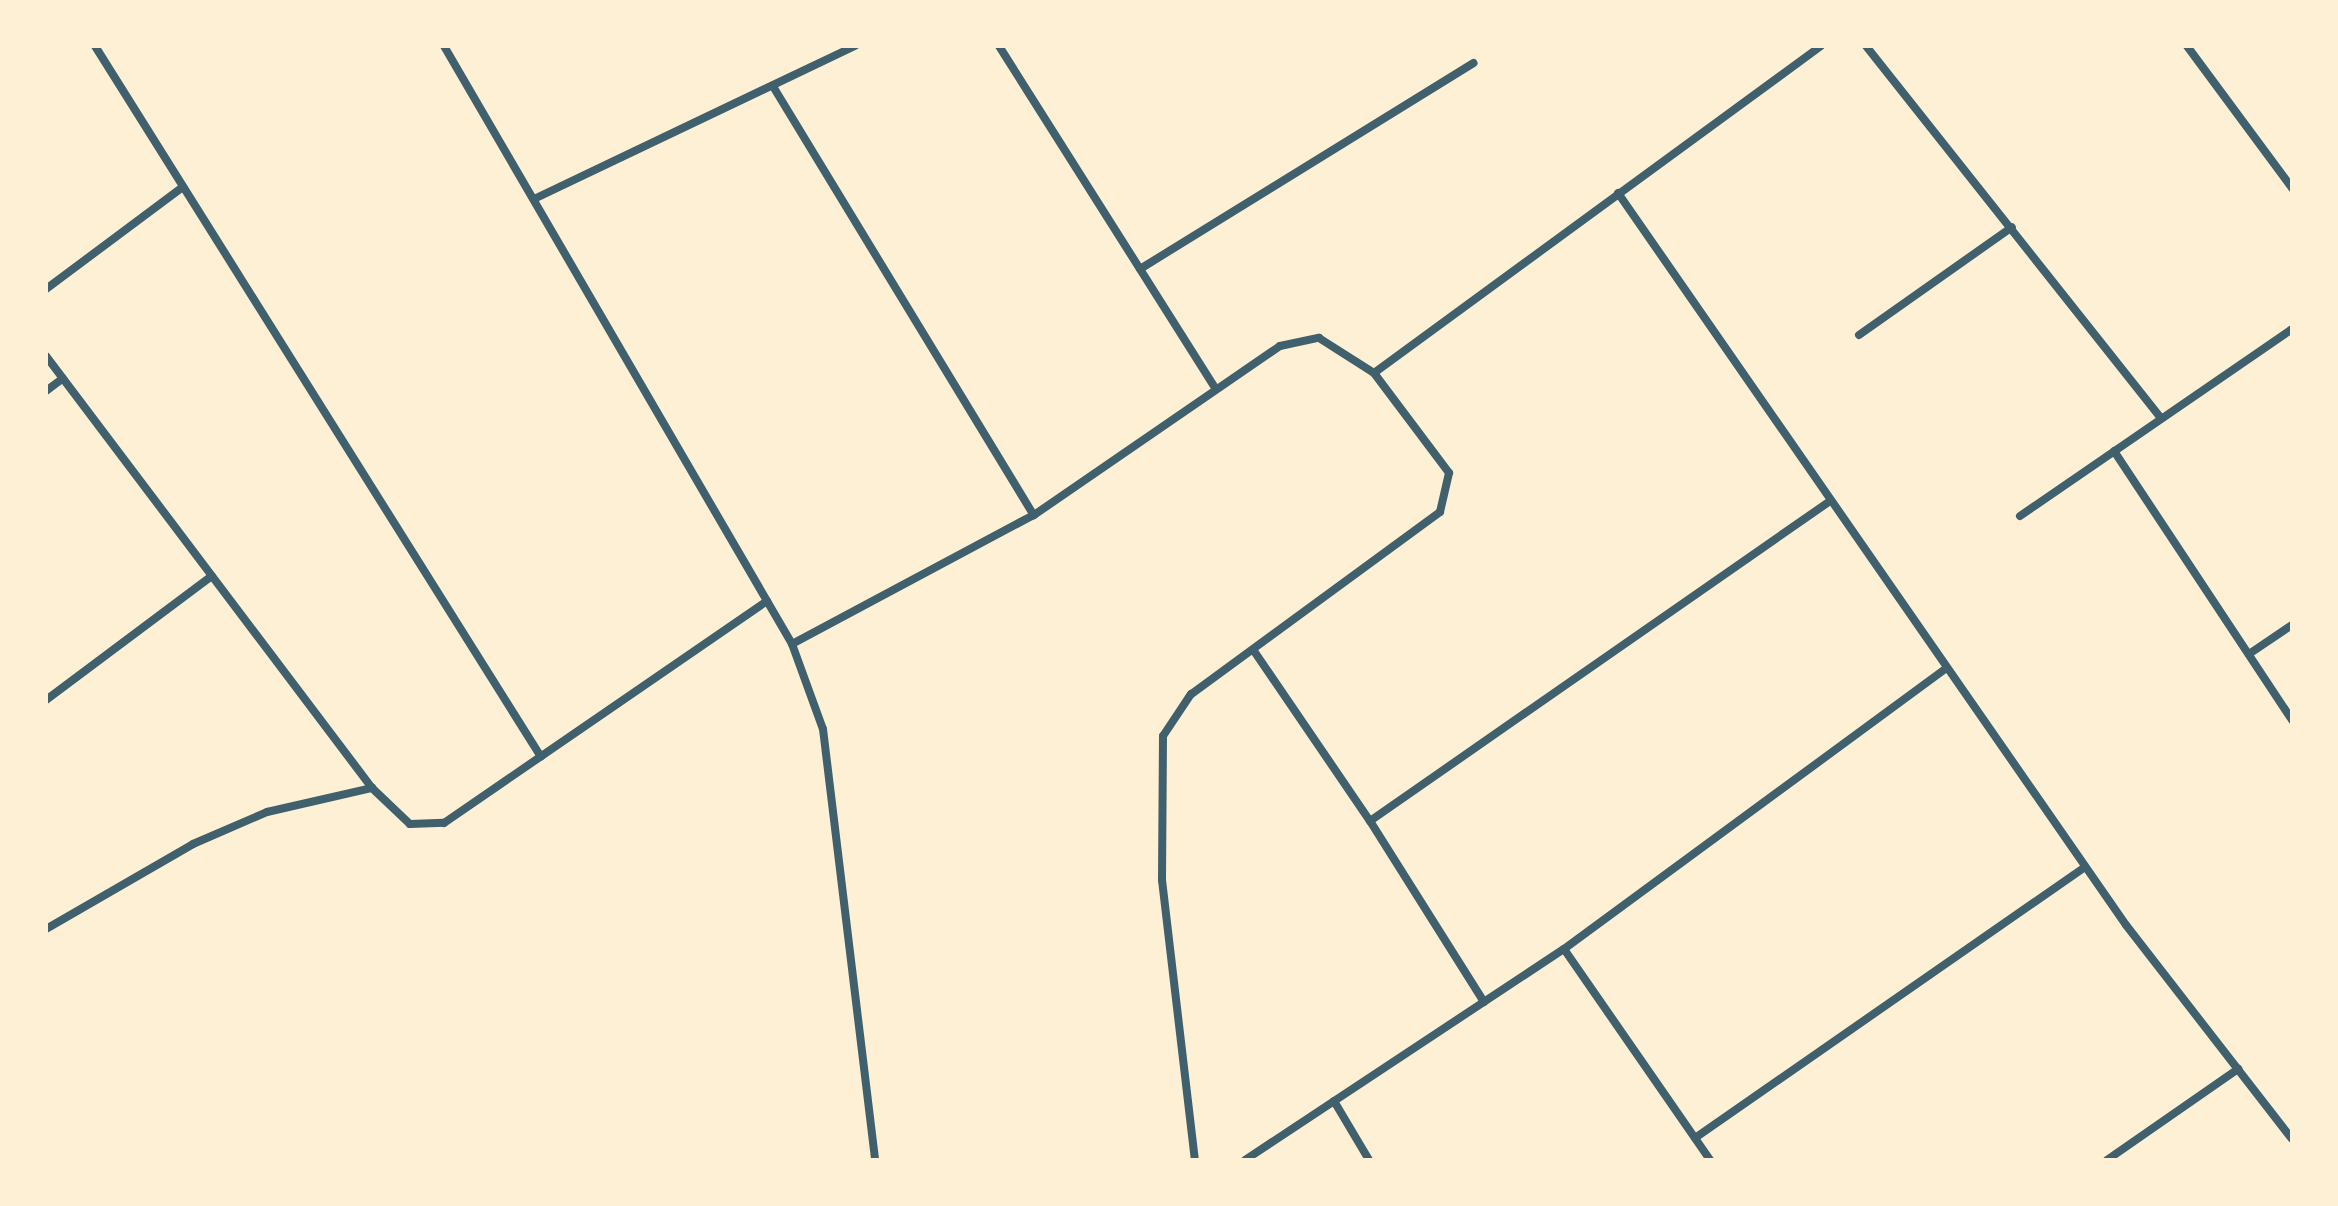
<!DOCTYPE html>
<style>
body{margin:0}
#map{position:relative;width:2338px;height:1206px;overflow:hidden;background:#fdf0d5;font-family:"Varela Round",sans-serif}
div>[style]{position:absolute}
[style*='--x']{left:calc(var(--x)*1px);top:calc(var(--y)*1px);width:calc(var(--w)*1px);rotate:calc(var(--a)*1deg)}
.minor>*{height:8px;margin:-4px;padding:0 4px;transform-origin:4px;border-radius:4px;background:#3f606c}
span{translate:-50% -50%;white-space:nowrap;text-align:center;line-height:1.15;-webkit-text-stroke:6px #fdf0d5;paint-order:stroke}
.frame{position:absolute;inset:0;border:48px solid #fdf0d5;pointer-events:none}
</style>
<div id="map">
<div class="minor">
<i style="--x:95;--y:46;--w:839;--a:57.9"></i>
<i style="--x:444;--y:46;--w:692;--a:59.8"></i>
<i style="--x:792;--y:644;--w:90;--a:70"></i>
<i style="--x:823;--y:729;--w:434;--a:83.1"></i>
<i style="--x:999;--y:46;--w:402;--a:57.7"></i>
<i style="--x:1866;--y:46;--w:475;--a:51.6"></i>
<i style="--x:2187;--y:46;--w:177;--a:53.5"></i>
<i style="--x:774;--y:88;--w:500;--a:58.7"></i>
<i style="--x:1618;--y:193;--w:891;--a:55.24"></i>
<i style="--x:2126;--y:925;--w:271;--a:52.2"></i>
<i style="--x:534;--y:199;--w:356;--a:-25.5"></i>
<i style="--x:1140;--y:269;--w:392;--a:-31.7"></i>
<i style="--x:46;--y:289;--w:171;--a:-36.7"></i>
<i style="--x:1859;--y:335;--w:187;--a:-35.2"></i>
<i style="--x:46;--y:356;--w:541;--a:52.96"></i>
<i style="--x:372;--y:788;--w:52;--a:43.5"></i>
<i style="--x:410;--y:824;--w:34;--a:-2"></i>
<i style="--x:444;--y:823;--w:392;--a:-34.5"></i>
<i style="--x:1374;--y:373;--w:554;--a:-36.19"></i>
<i style="--x:46;--y:391;--w:21;--a:-37"></i>
<i style="--x:2114;--y:451;--w:323;--a:56.5"></i>
<i style="--x:2020;--y:516;--w:330;--a:-34.5"></i>
<i style="--x:792;--y:644;--w:274;--a:-28.1"></i>
<i style="--x:1034;--y:515;--w:298;--a:-34.5"></i>
<i style="--x:1280;--y:346;--w:40;--a:-12"></i>
<i style="--x:1319;--y:338;--w:65;--a:32.5"></i>
<i style="--x:1374;--y:373;--w:125;--a:53.1"></i>
<i style="--x:1449;--y:473;--w:40;--a:103"></i>
<i style="--x:1440;--y:512;--w:308;--a:143.8"></i>
<i style="--x:1191;--y:694;--w:50;--a:123.7"></i>
<i style="--x:1163;--y:736;--w:144;--a:90.4"></i>
<i style="--x:1162;--y:880;--w:282;--a:83.3"></i>
<i style="--x:1254;--y:651;--w:206;--a:55.7"></i>
<i style="--x:2249;--y:654;--w:52;--a:-34"></i>
<i style="--x:46;--y:700;--w:207;--a:-36.8"></i>
<i style="--x:46;--y:929;--w:170;--a:-30"></i>
<i style="--x:193;--y:844;--w:81;--a:-23.4"></i>
<i style="--x:267;--y:812;--w:108;--a:-12.9"></i>
<i style="--x:1564;--y:949;--w:257;--a:55.3"></i>
<i style="--x:1484;--y:1002;--w:214;--a:-122.2"></i>
<i style="--x:1370;--y:821;--w:560;--a:-34.82"></i>
<i style="--x:1334;--y:1101;--w:69;--a:59.3"></i>
<i style="--x:1695;--y:1138;--w:475;--a:-34.8"></i>
<i style="--x:1245;--y:1160;--w:382;--a:-33.5"></i>
<i style="--x:1564;--y:949;--w:474;--a:-36.3"></i>
<i style="--x:2107;--y:1160;--w:160;--a:-34.8"></i>
</div>
<div class="frame"></div>
</div>
